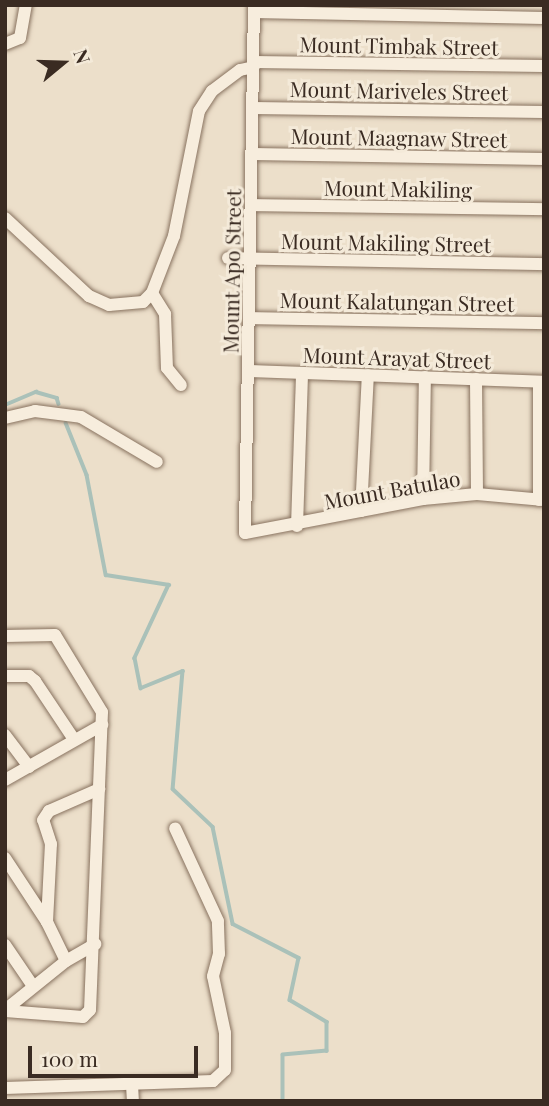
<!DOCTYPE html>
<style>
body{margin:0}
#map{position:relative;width:549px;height:1106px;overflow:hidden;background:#ecdfca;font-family:"Playfair Display",serif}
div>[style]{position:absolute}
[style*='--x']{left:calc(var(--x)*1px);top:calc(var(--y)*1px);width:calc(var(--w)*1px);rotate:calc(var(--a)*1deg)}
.stream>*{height:3.5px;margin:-1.75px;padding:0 1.75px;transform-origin:1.75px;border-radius:1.75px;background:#aac1b9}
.roads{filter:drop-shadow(0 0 2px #88725f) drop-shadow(0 0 2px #88725f)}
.minor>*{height:12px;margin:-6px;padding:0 6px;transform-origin:6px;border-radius:6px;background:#f7eddd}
span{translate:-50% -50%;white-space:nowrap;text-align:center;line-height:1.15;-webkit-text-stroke:6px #f4ead9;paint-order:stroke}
.street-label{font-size:21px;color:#3a2b22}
.frame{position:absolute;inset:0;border:7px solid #3a2b22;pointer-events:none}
.north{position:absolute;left:28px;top:28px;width:70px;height:70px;-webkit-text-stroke:5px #f4ead9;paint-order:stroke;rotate:71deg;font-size:19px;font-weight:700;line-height:28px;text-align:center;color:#3a2b22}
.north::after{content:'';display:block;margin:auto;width:24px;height:32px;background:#3a2b22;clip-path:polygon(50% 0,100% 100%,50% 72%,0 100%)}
.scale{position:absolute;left:28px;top:1046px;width:170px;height:32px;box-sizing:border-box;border:4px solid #3a2b22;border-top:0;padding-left:9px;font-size:21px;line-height:24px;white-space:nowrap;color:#3a2b22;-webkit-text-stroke:5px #f4ead9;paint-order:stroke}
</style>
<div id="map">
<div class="stream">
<i style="--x:5;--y:405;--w:34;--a:-23"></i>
<i style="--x:36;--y:392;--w:22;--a:16"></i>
<i style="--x:57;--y:398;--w:6;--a:72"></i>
<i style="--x:66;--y:423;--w:56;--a:68"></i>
<i style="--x:87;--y:475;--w:102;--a:79.2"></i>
<i style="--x:106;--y:575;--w:64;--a:9"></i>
<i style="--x:169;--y:585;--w:81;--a:115"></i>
<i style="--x:135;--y:658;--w:31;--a:79"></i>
<i style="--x:141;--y:688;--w:45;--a:-22"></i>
<i style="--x:183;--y:671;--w:118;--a:94.8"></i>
<i style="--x:173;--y:789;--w:55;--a:43.5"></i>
<i style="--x:213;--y:827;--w:99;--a:78.3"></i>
<i style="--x:233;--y:924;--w:74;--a:27.3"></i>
<i style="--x:299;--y:958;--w:43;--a:102.1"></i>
<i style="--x:290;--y:1000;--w:43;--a:30.7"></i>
<i style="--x:327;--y:1022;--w:29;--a:90"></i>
<i style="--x:327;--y:1051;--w:44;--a:174.8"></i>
<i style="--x:283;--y:1055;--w:46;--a:90"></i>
</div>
<div class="roads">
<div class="minor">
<i style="--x:254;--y:5;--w:528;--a:90.98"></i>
<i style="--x:245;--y:533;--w:181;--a:-10.8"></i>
<i style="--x:423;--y:499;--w:54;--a:-5.3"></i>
<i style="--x:477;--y:494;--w:67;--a:5.1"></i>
<i style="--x:254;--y:12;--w:290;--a:1.2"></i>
<i style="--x:5;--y:44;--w:16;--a:-22"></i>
<i style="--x:20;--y:38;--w:34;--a:-80"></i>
<i style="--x:254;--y:62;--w:290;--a:0.8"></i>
<i style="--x:253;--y:108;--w:291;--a:0.8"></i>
<i style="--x:253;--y:154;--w:291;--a:1"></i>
<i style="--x:252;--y:205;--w:292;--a:0.8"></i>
<i style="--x:5;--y:218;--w:115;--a:42.9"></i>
<i style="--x:89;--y:296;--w:22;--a:24"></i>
<i style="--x:109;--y:305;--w:34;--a:-5"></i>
<i style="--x:143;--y:302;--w:13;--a:-45"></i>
<i style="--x:152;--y:293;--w:61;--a:-68.9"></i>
<i style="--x:174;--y:236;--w:127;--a:-78.7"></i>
<i style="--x:199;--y:111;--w:24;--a:-57"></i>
<i style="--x:212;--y:91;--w:35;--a:-37"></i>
<i style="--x:240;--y:70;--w:14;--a:-12"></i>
<i style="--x:228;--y:258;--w:316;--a:1.1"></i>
<i style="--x:152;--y:293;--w:25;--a:58"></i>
<i style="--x:165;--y:314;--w:54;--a:87.9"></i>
<i style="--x:167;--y:368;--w:22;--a:51"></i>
<i style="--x:250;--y:318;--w:294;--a:1"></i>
<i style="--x:249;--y:371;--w:295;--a:2.1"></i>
<i style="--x:476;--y:379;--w:115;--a:89.5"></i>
<i style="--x:539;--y:382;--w:118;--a:90"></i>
<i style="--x:5;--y:418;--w:31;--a:-13"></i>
<i style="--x:35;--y:411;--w:46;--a:7.4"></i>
<i style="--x:81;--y:417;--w:88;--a:30.6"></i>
<i style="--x:423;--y:499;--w:122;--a:-89.1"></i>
<i style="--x:361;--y:511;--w:136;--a:-87.1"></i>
<i style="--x:297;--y:526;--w:153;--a:-88.1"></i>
<i style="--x:5;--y:636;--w:50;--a:-1.1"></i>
<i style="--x:55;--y:635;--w:90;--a:58.6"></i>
<i style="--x:102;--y:712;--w:298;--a:92.3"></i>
<i style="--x:90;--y:1010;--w:10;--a:135"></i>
<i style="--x:83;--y:1017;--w:78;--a:-175.6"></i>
<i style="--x:5;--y:676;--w:24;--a:0"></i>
<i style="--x:29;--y:676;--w:8;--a:40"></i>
<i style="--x:35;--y:681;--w:69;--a:56.3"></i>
<i style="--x:5;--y:735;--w:40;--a:53"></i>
<i style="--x:5;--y:780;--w:112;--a:-29.6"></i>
<i style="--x:5;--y:858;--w:77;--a:56.7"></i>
<i style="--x:47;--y:922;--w:43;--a:64"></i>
<i style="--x:47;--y:922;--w:78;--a:-87.1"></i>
<i style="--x:51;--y:844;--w:25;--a:-108"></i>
<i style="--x:43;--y:820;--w:11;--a:-56"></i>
<i style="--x:49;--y:811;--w:55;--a:-23.7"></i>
<i style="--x:5;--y:945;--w:50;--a:55.7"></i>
<i style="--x:5;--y:1010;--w:78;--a:-38.8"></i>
<i style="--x:66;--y:961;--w:34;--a:-30"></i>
<i style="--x:132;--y:1084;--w:17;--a:87"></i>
<i style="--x:5;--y:1088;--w:208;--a:-1.9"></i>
<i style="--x:213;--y:1081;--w:16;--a:-43"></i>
<i style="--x:225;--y:1070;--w:37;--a:-90"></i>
<i style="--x:225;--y:1033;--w:58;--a:-101.9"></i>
<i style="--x:213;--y:976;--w:23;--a:-75"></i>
<i style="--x:219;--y:954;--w:33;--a:-92"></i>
<i style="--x:218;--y:921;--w:102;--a:-114.8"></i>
</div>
</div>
<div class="street-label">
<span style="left:399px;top:45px;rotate:1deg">Mount Timbak Street</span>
<span style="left:399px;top:90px;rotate:1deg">Mount Mariveles Street</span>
<span style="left:399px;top:137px;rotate:1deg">Mount Maagnaw Street</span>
<span style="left:398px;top:188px;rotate:1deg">Mount Makiling</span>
<span style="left:386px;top:242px;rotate:1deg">Mount Makiling Street</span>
<span style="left:231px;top:271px;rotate:-89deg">Mount Apo Street</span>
<span style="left:397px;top:301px;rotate:1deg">Mount Kalatungan Street</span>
<span style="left:397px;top:357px;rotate:2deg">Mount Arayat Street</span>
<span style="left:392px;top:489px;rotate:-10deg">Mount Batulao</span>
</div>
<div class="frame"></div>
<div class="north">N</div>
<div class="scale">100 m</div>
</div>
